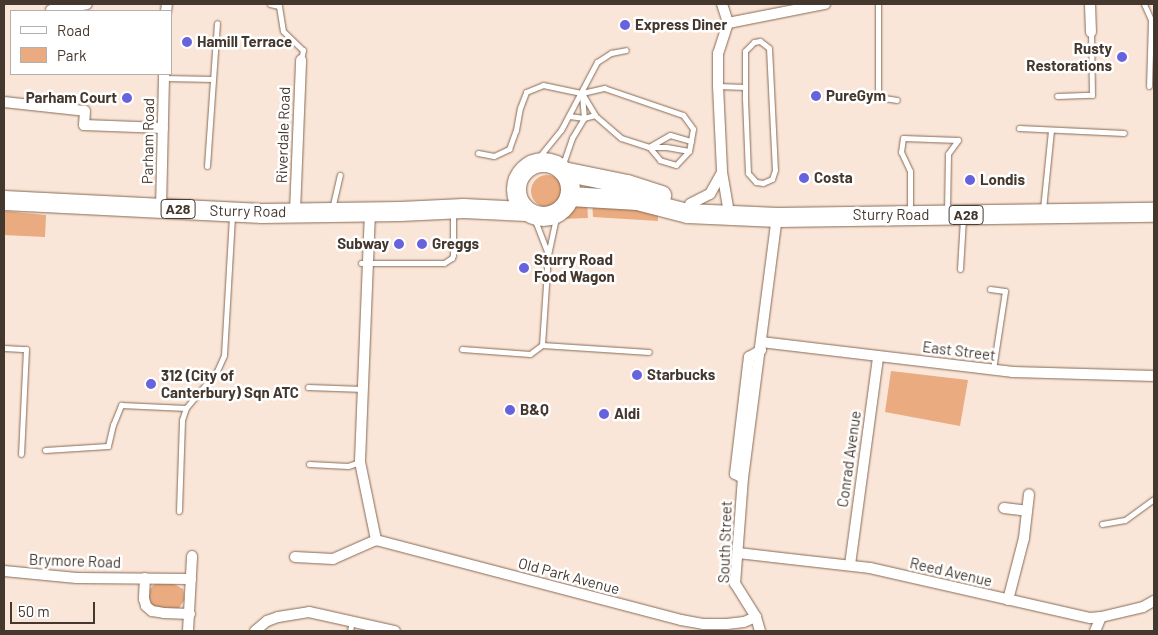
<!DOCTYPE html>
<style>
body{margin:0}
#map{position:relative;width:1158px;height:635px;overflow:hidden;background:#fae6d8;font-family:Barlow,sans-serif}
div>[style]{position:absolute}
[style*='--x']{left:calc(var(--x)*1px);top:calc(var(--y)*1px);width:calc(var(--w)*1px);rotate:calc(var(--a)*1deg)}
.green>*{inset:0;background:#e9ab7f}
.round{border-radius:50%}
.roads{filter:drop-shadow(0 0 1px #876a56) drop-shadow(0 0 1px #876a56)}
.lane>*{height:5px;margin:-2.5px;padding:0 2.5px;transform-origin:2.5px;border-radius:2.5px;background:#fff}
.street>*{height:10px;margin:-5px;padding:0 5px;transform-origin:5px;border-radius:5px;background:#fff}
.highway>*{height:19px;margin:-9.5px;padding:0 9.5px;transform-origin:9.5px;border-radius:9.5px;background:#fff}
.highway>.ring{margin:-9.5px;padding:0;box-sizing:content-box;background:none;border:19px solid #fff;border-radius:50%}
.dots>*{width:14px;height:14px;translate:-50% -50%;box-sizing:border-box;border:2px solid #fff;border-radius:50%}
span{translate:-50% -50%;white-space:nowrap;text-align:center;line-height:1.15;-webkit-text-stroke:5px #fff;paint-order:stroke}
.shield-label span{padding:1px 4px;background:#fff;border:1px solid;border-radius:4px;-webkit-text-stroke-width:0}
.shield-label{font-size:14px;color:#44372e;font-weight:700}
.poi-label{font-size:15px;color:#44372e;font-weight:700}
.left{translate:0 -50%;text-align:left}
.right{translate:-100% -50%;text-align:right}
.street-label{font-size:15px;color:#44372e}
.frame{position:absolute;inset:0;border:5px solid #44372e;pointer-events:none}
.legend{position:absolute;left:10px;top:10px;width:162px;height:65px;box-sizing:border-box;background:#fff;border:1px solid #b4afab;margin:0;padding:6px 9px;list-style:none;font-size:15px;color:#44372e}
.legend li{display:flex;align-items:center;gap:10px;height:25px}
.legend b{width:25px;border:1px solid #b4afab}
.scale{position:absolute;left:10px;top:602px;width:85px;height:22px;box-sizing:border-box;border:2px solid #44372e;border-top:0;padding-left:6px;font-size:15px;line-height:18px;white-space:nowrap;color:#44372e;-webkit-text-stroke:4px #fff;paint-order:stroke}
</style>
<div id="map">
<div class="green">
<i class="round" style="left:531px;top:175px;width:32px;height:32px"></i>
<i style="clip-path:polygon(592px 199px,658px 212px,658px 221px,593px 217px)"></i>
<i style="clip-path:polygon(587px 201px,588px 218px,562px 219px,569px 209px)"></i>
<i style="clip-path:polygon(4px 211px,46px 215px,45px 237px,4px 235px)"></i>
<i style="clip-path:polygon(891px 371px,968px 380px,960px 426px,885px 412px)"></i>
<i style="clip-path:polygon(158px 583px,174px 584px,183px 589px,185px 599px,179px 608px,166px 611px,152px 606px,148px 593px,153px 585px)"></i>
</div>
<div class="roads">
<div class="lane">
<i style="--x:270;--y:4;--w:9;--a:13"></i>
<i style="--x:279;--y:6;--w:25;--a:81"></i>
<i style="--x:283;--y:31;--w:28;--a:44"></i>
<i style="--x:303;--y:50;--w:10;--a:101"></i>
<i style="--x:878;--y:4;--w:93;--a:90"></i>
<i style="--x:878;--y:97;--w:19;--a:9"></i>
<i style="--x:1144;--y:4;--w:17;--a:66"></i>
<i style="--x:1151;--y:20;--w:66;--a:91.7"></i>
<i style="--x:760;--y:41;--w:11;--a:38"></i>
<i style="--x:769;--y:48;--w:122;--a:87.2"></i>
<i style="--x:775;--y:170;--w:9;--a:108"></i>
<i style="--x:772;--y:179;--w:10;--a:156"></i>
<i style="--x:763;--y:183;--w:7;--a:-172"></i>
<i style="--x:756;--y:182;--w:12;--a:-132"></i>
<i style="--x:748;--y:173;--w:75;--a:-92.3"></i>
<i style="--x:745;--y:98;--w:47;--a:-90"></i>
<i style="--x:745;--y:51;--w:13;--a:-45"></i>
<i style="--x:754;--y:42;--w:6;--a:-9"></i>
<i style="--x:164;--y:78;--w:49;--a:1.2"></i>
<i style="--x:718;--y:86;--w:27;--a:2"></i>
<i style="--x:583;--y:95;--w:23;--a:59"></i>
<i style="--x:1057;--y:96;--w:35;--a:-2"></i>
<i style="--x:1092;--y:95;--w:63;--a:-90.9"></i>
<i style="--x:1019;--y:128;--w:105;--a:2.7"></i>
<i style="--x:689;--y:151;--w:19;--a:133"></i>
<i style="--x:676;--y:165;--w:17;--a:-163"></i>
<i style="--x:660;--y:160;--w:17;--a:-130"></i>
<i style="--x:649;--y:147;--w:24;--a:-30"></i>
<i style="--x:670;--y:135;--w:22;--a:16"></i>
<i style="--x:478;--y:153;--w:16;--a:11"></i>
<i style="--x:494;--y:156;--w:17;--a:-25"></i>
<i style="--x:509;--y:149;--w:20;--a:-70"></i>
<i style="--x:516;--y:130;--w:22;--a:-80"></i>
<i style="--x:520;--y:108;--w:17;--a:-69"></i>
<i style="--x:526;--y:92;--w:18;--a:-22"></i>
<i style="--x:543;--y:85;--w:40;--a:12"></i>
<i style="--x:582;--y:93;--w:23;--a:-13"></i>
<i style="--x:604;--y:88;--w:83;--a:18.9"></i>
<i style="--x:683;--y:115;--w:17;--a:54"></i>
<i style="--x:693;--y:129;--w:22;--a:100"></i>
<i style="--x:689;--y:151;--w:23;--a:-170"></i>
<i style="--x:666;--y:147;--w:17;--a:180"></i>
<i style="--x:649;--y:147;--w:29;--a:-162"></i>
<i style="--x:621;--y:138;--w:35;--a:-139"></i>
<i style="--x:595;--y:115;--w:11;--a:165"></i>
<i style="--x:584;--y:118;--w:15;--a:-172"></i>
<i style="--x:207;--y:166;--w:143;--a:-86"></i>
<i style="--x:562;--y:167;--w:31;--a:-71"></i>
<i style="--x:572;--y:138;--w:23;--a:-59"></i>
<i style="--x:584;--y:118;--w:25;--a:-95"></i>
<i style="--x:524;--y:170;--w:20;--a:-41"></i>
<i style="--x:539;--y:157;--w:35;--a:-51"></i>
<i style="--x:561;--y:130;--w:77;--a:-62.1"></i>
<i style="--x:597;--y:62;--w:17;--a:-33"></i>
<i style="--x:611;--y:53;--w:15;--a:-11"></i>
<i style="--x:332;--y:209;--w:35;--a:-77"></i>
<i style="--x:1043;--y:209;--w:79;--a:-84.2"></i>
<i style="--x:910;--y:212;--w:41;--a:-90"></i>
<i style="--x:910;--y:171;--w:21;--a:-115"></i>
<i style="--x:901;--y:152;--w:14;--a:-82"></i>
<i style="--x:903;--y:138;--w:55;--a:2.1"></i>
<i style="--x:958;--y:140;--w:17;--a:126"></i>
<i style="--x:948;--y:154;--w:58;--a:91"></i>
<i style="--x:533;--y:215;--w:42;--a:69"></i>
<i style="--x:361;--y:263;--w:83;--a:0"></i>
<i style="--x:444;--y:263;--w:9;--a:-32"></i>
<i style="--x:452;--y:258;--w:3;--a:-72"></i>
<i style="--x:453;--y:255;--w:44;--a:-90"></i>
<i style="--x:960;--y:269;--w:51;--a:-86.6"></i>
<i style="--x:990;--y:289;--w:15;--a:8"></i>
<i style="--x:1005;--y:291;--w:79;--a:98.7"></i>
<i style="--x:542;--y:345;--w:90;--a:-86.2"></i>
<i style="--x:548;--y:255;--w:43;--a:-77.9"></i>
<i style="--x:4;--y:348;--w:22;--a:3"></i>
<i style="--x:26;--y:349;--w:105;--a:92.7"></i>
<i style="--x:462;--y:349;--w:68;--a:4.2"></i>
<i style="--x:530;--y:354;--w:15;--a:-37"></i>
<i style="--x:542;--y:345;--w:107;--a:3.7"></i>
<i style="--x:308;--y:387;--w:55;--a:2.1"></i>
<i style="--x:45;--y:450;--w:63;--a:-3.6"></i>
<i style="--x:108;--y:446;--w:22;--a:-77"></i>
<i style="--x:113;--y:425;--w:22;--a:-68"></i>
<i style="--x:121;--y:405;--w:65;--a:2.6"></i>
<i style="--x:309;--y:464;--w:39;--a:3"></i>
<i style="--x:348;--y:466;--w:13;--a:-18"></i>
<i style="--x:179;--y:511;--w:91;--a:-88.1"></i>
<i style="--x:182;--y:420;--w:13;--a:-72"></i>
<i style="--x:186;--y:408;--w:48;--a:-50"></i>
<i style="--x:217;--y:371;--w:17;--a:-66"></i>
<i style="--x:224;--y:355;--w:140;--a:-86.7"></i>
<i style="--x:1102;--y:524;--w:23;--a:-10"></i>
<i style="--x:1125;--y:520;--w:36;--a:-36"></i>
<i style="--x:350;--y:631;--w:10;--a:-79"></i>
</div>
<div class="street">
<i style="--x:722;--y:4;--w:20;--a:72"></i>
<i style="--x:728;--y:23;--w:32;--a:108"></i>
<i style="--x:718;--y:53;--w:33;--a:90"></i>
<i style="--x:718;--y:86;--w:86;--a:87.3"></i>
<i style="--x:722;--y:172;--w:42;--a:80.3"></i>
<i style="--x:1090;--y:4;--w:28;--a:88"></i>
<i style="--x:51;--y:10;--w:36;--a:-9"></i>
<i style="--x:166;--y:11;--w:7;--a:-82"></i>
<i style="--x:728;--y:23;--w:99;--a:-11.1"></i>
<i style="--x:4;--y:102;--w:81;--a:6.3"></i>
<i style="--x:85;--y:111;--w:14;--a:94"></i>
<i style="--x:84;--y:125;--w:79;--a:2.2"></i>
<i style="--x:690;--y:204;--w:22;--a:-27"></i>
<i style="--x:710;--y:194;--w:25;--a:-61"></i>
<i style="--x:161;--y:209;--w:135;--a:-88.7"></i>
<i style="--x:295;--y:212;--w:152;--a:-87.7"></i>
<i style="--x:370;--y:212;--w:250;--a:92.3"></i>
<i style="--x:360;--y:462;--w:80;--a:78.4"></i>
<i style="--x:376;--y:540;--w:315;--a:14.7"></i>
<i style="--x:681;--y:620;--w:22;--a:10"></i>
<i style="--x:703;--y:624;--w:24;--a:0"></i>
<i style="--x:727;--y:624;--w:17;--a:-7"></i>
<i style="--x:744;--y:622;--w:13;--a:-23"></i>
<i style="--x:761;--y:342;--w:254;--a:6.8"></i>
<i style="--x:1013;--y:372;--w:141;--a:1.6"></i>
<i style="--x:743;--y:478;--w:9;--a:-153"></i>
<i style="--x:735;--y:474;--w:118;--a:-83.2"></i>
<i style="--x:749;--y:357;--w:14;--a:-30"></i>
<i style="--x:1004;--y:508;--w:23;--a:7"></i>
<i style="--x:738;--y:553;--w:133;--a:6.5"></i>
<i style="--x:870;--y:568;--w:226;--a:12.8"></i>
<i style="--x:1090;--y:618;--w:11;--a:-5"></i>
<i style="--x:1101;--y:617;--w:43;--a:-13.4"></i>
<i style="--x:1143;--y:607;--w:13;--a:-29"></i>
<i style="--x:295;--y:557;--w:38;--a:3"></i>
<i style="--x:333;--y:559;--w:47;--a:-23.8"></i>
<i style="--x:850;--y:565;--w:210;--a:-82.3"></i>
<i style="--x:4;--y:571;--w:73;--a:5.5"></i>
<i style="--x:77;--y:578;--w:114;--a:0.5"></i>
<i style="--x:145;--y:578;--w:21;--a:93"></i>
<i style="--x:144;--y:599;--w:7;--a:74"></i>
<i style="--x:146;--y:606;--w:8;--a:40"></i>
<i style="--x:152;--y:611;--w:12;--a:9"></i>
<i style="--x:164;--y:613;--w:26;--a:2"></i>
<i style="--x:1008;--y:600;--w:64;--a:-75.5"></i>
<i style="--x:1024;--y:538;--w:44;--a:-83.5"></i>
<i style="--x:188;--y:631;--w:75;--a:-86.9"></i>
<i style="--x:255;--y:631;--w:16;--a:-40"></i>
<i style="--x:267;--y:621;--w:12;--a:-20"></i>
<i style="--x:278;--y:617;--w:31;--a:-9"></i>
<i style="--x:309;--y:612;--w:88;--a:12.5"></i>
<i style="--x:760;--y:631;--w:15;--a:-106"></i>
<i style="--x:756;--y:617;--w:39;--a:-122"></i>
<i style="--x:735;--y:584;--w:106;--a:-85.7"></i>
<i style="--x:743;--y:478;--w:263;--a:-82.6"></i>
<i style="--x:1095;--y:631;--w:15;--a:-67"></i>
</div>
<div class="highway">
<i class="ring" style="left:516px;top:162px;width:35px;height:35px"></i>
<i style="--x:563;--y:171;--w:65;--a:11.5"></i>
<i style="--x:627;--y:184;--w:36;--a:18"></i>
<i style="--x:569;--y:196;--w:68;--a:3.4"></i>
<i style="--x:637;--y:200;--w:52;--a:14.6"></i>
<i style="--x:687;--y:213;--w:90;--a:2.5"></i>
<i style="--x:777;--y:217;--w:377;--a:-0.8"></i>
<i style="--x:4;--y:200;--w:258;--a:2.9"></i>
<i style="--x:262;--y:213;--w:138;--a:-0.8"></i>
<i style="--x:400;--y:211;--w:63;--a:-2.7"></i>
<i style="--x:463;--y:208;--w:63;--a:2.7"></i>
</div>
</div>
<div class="dots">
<i style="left:625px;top:25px;background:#6763dc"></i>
<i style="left:187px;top:42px;background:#6763dc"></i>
<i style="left:1122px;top:57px;background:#6763dc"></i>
<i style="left:816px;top:96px;background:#6763dc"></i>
<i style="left:127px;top:98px;background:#6763dc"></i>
<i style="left:804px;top:178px;background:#6763dc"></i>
<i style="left:970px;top:180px;background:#6763dc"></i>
<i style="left:399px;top:244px;background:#6763dc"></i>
<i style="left:422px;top:244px;background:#6763dc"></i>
<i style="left:524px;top:268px;background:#6763dc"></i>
<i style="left:637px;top:375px;background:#6763dc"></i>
<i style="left:151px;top:384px;background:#6763dc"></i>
<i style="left:510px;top:410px;background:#6763dc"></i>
<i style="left:604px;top:414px;background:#6763dc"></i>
</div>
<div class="shield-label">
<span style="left:178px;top:209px">A28</span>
<span style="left:966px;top:215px">A28</span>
</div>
<div class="poi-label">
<span class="left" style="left:635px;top:25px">Express Diner</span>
<span class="left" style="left:197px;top:42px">Hamill Terrace</span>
<span class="right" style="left:1112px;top:57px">Rusty<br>Restorations</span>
<span class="left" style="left:826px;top:96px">PureGym</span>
<span class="right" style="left:117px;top:98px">Parham Court</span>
<span class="left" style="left:814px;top:178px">Costa</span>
<span class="left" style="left:980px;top:180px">Londis</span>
<span class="right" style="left:389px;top:244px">Subway</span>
<span class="left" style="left:432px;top:244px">Greggs</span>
<span class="left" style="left:534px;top:268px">Sturry Road<br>Food Wagon</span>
<span class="left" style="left:161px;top:384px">312 (City of<br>Canterbury) Sqn ATC</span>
<span class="left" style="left:647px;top:375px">Starbucks</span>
<span class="left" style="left:520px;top:410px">B&amp;Q</span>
<span class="left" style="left:614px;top:414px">Aldi</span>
</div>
<div class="street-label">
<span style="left:283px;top:135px;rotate:-88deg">Riverdale Road</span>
<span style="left:148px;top:141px;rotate:-89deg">Parham Road</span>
<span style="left:248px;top:211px;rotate:1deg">Sturry Road</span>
<span style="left:891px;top:215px">Sturry Road</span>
<span style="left:959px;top:351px;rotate:7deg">East Street</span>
<span style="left:849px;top:459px;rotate:-82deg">Conrad Avenue</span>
<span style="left:725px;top:542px;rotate:-88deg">South Street</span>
<span style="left:75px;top:561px;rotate:2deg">Brymore Road</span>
<span style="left:951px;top:572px;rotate:13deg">Reed Avenue</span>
<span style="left:569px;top:576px;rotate:15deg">Old Park Avenue</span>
</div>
<div class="frame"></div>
<ul class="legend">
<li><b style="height:6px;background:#fff"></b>Road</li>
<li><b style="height:14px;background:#e9ab7f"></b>Park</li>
</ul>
<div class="scale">50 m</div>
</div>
